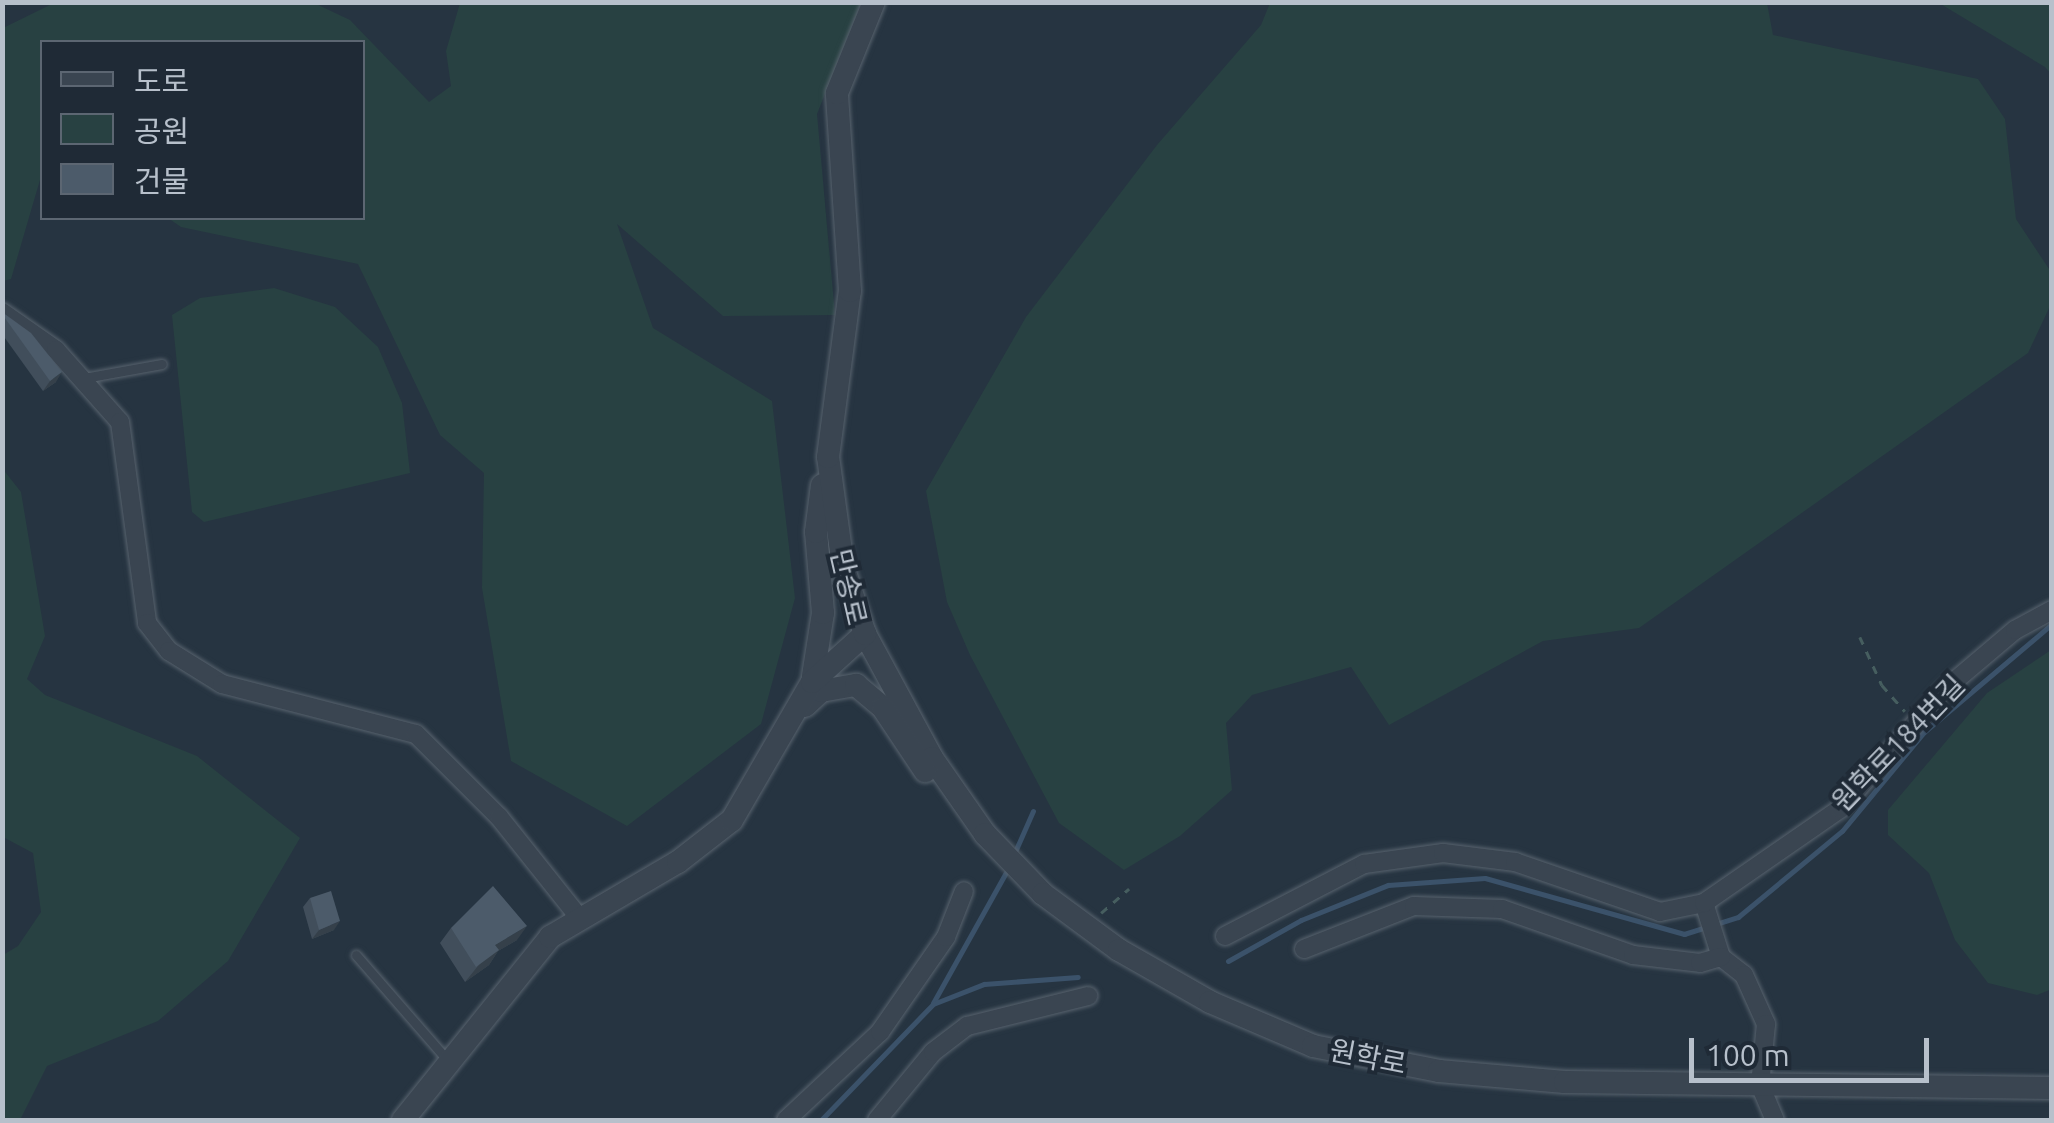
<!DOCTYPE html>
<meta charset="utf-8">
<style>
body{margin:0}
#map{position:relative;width:2054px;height:1123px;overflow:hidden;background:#263441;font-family:Ubuntu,"Noto Sans KR",sans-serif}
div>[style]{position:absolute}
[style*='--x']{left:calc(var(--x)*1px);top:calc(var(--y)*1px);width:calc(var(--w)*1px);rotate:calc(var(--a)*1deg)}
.green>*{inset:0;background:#284142}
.stream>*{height:5px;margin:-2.5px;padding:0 2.5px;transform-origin:2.5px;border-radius:2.5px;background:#3b526a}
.path>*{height:2.5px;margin-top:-1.25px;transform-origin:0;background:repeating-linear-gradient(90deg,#465e5f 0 8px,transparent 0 16px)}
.roads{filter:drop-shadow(0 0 2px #58636e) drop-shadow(0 0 2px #58636e)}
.service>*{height:9px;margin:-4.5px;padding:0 4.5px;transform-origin:4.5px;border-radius:4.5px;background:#3a4551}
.minor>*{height:18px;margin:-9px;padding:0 9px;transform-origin:9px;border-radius:9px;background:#3a4551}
.tertiary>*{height:22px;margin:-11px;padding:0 11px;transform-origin:11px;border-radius:11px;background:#3a4551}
.wall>*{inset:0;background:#414e5b}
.shaded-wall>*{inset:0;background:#35404a}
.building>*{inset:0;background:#4c5b6a}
span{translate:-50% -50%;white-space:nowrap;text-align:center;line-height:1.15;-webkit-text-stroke:8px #1f2a36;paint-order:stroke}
.street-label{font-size:28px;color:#b7c0cb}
.frame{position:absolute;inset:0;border:5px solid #b7c0cb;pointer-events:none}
.legend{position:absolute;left:40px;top:40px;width:325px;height:180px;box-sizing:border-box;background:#1f2a36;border:2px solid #5c6672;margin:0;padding:12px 18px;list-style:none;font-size:30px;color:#b7c0cb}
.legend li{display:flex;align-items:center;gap:20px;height:50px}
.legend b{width:50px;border:2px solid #5c6672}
.scale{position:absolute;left:1689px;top:1038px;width:240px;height:45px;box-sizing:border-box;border:5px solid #b7c0cb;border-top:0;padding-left:12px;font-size:30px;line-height:35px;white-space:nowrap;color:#b7c0cb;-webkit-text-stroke:8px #1f2a36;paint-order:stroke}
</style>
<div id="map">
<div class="green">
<i style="clip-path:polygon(54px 3px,314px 3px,350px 20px,429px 102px,451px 86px,446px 51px,460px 3px,861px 3px,817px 114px,835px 315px,723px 316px,617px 224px,653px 328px,772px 401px,795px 598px,761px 724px,627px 826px,511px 761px,482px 588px,484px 473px,440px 435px,358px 264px,181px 227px,168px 218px,362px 218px,362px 42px,42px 42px,42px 173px,11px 279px,3px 281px,3px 28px)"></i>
<i style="clip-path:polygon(1270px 3px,1767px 3px,1773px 35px,1978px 79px,2005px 119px,2016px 219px,2051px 272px,2051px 304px,2028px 353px,1639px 628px,1543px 641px,1389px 725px,1351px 667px,1252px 695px,1226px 723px,1232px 790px,1180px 836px,1124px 870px,1059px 823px,970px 655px,947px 602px,926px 491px,1026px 317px,1157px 145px,1261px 25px)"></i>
<i style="clip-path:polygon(1939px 3px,2051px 3px,2051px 74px,2045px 67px)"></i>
<i style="clip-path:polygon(274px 288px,335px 307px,378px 347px,402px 403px,410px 473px,204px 522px,192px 512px,172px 315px,200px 298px)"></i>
<i style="clip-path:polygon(2px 468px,21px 492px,45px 636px,27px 679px,45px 695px,197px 756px,300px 838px,228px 961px,158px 1021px,47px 1066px,20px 1120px,3px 1120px,3px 955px,18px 946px,41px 912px,33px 853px,3px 837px)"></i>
<i style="clip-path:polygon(2051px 650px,2052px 989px,2037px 995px,1988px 983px,1955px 940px,1929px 873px,1888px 835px,1888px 810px,1987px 693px)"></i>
</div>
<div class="stream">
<i style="--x:1014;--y:854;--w:47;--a:-66.2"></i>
<i style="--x:1228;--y:961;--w:84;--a:-29.3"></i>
<i style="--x:1301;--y:920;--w:94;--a:-21.9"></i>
<i style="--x:1388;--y:885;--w:97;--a:-4.1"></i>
<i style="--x:1485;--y:878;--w:207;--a:15.7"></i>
<i style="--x:1684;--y:934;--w:57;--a:-17.5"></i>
<i style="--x:1738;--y:917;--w:135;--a:-39.6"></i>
<i style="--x:1842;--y:831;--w:129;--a:-50.4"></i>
<i style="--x:1924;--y:732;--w:167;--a:-40.2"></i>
<i style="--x:933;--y:1003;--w:154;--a:-60.8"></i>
<i style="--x:821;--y:1120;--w:161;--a:-46"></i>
<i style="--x:933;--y:1004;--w:55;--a:-21.4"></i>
<i style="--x:984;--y:984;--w:94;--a:-4.3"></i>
</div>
<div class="path">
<i style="--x:1860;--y:637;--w:53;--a:65.4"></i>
<i style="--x:1882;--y:685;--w:35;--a:49"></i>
<i style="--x:1101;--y:913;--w:37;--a:-41"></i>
</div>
<div class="roads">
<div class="service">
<i style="--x:84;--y:378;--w:79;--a:-10.2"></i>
<i style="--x:356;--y:955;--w:142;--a:49"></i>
</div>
<div class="minor">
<i style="--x:2;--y:312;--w:66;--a:35.1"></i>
<i style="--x:56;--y:350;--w:96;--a:48.4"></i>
<i style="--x:120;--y:422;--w:203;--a:82.3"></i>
<i style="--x:147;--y:623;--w:36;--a:52"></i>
<i style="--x:169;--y:651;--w:62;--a:31.9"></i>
<i style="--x:222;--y:684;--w:200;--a:14.5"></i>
<i style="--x:416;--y:734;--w:117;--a:45"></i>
<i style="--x:499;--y:817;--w:127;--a:51.4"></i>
<i style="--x:1704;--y:903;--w:57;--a:72.5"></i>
<i style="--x:1721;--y:957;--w:29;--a:38"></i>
<i style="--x:1744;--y:975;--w:54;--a:65.8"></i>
<i style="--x:1766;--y:1024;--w:61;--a:95.6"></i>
<i style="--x:1760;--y:1085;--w:38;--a:67"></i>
<i style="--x:1225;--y:936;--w:157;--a:-27.4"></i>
<i style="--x:1364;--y:864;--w:80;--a:-7.9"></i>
<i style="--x:1443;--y:853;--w:73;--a:7.1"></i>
<i style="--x:1515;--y:862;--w:153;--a:19"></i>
<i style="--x:1660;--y:912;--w:45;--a:-11.6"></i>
<i style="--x:1704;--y:903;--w:165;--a:-34.7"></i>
<i style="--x:1840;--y:809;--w:158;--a:-48.8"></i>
<i style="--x:1944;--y:690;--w:93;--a:-40.2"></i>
<i style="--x:2015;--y:630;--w:42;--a:-28.4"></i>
<i style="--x:1304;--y:949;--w:118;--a:-21.4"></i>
<i style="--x:1414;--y:906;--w:88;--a:2"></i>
<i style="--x:1502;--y:909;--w:139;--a:19.3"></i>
<i style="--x:1633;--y:955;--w:67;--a:6.8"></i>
<i style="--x:1700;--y:963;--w:22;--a:-16"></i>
<i style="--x:786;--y:1120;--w:129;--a:-43.1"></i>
<i style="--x:880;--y:1032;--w:116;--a:-55.2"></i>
<i style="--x:946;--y:937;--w:49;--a:-68.6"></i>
<i style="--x:877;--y:1120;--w:88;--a:-50.5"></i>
<i style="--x:933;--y:1052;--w:43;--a:-37.4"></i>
<i style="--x:967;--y:1026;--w:125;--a:-13.9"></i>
</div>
<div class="tertiary">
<i style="--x:865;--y:634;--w:141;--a:61.6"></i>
<i style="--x:932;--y:758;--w:93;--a:55.1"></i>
<i style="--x:985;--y:834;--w:83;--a:46"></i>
<i style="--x:1043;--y:894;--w:94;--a:36.4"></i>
<i style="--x:1119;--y:950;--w:105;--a:29.7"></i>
<i style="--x:1210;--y:1002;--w:112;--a:23.1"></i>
<i style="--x:1313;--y:1046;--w:128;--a:11.2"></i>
<i style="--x:1439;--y:1071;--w:126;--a:5"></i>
<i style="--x:1565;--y:1082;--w:487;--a:0.7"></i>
<i style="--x:813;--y:676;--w:64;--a:-81"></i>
<i style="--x:823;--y:613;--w:81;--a:-94.9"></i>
<i style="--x:816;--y:532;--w:47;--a:-82.7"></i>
<i style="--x:805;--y:706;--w:22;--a:-43"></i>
<i style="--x:821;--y:691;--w:36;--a:-10"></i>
<i style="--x:856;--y:685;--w:35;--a:40"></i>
<i style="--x:883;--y:708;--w:76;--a:56.3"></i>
<i style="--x:403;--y:1120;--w:235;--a:-51.2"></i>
<i style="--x:550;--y:937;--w:148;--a:-30.4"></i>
<i style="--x:678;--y:862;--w:68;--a:-37.9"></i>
<i style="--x:732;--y:820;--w:160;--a:-59.9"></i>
<i style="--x:812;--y:682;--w:72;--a:-42.2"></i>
<i style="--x:865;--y:634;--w:71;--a:-107.9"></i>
<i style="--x:843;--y:566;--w:110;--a:-97.8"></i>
<i style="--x:828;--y:457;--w:167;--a:-82.5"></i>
<i style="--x:850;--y:291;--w:198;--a:-93.8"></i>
<i style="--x:837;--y:93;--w:98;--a:-67.9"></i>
</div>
</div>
<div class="wall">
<i style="clip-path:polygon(2px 312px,56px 382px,43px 391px,2px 334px)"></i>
<i style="clip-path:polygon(310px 898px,334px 930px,312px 939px,303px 907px)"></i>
<i style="clip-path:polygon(451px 928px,517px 940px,498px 951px,489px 965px,465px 982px,440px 943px)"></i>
</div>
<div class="shaded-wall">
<i style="clip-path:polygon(62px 372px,56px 382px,43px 391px,50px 381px)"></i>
<i style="clip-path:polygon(340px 921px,334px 930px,312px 939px,319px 930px)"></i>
<i style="clip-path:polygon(527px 926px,517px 940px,498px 951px,489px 965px,465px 982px,495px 945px)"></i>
</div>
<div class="building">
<i style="clip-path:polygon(2px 312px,31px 333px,62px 372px,50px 381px,2px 314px)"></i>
<i style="clip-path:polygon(493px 886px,527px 926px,495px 945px,499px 950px,476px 967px,451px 928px)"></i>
<i style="clip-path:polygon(331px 891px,340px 921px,319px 930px,310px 898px)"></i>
</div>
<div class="street-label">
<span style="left:849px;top:587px;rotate:77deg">만송로</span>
<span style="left:1898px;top:743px;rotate:-46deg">원학로184번길</span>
<span style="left:1368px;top:1057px;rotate:11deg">원학로</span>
</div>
<div class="frame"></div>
<ul class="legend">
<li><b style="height:12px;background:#3a4551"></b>도로</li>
<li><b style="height:28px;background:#284142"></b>공원</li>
<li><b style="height:28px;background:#4c5b6a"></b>건물</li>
</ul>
<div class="scale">100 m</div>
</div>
